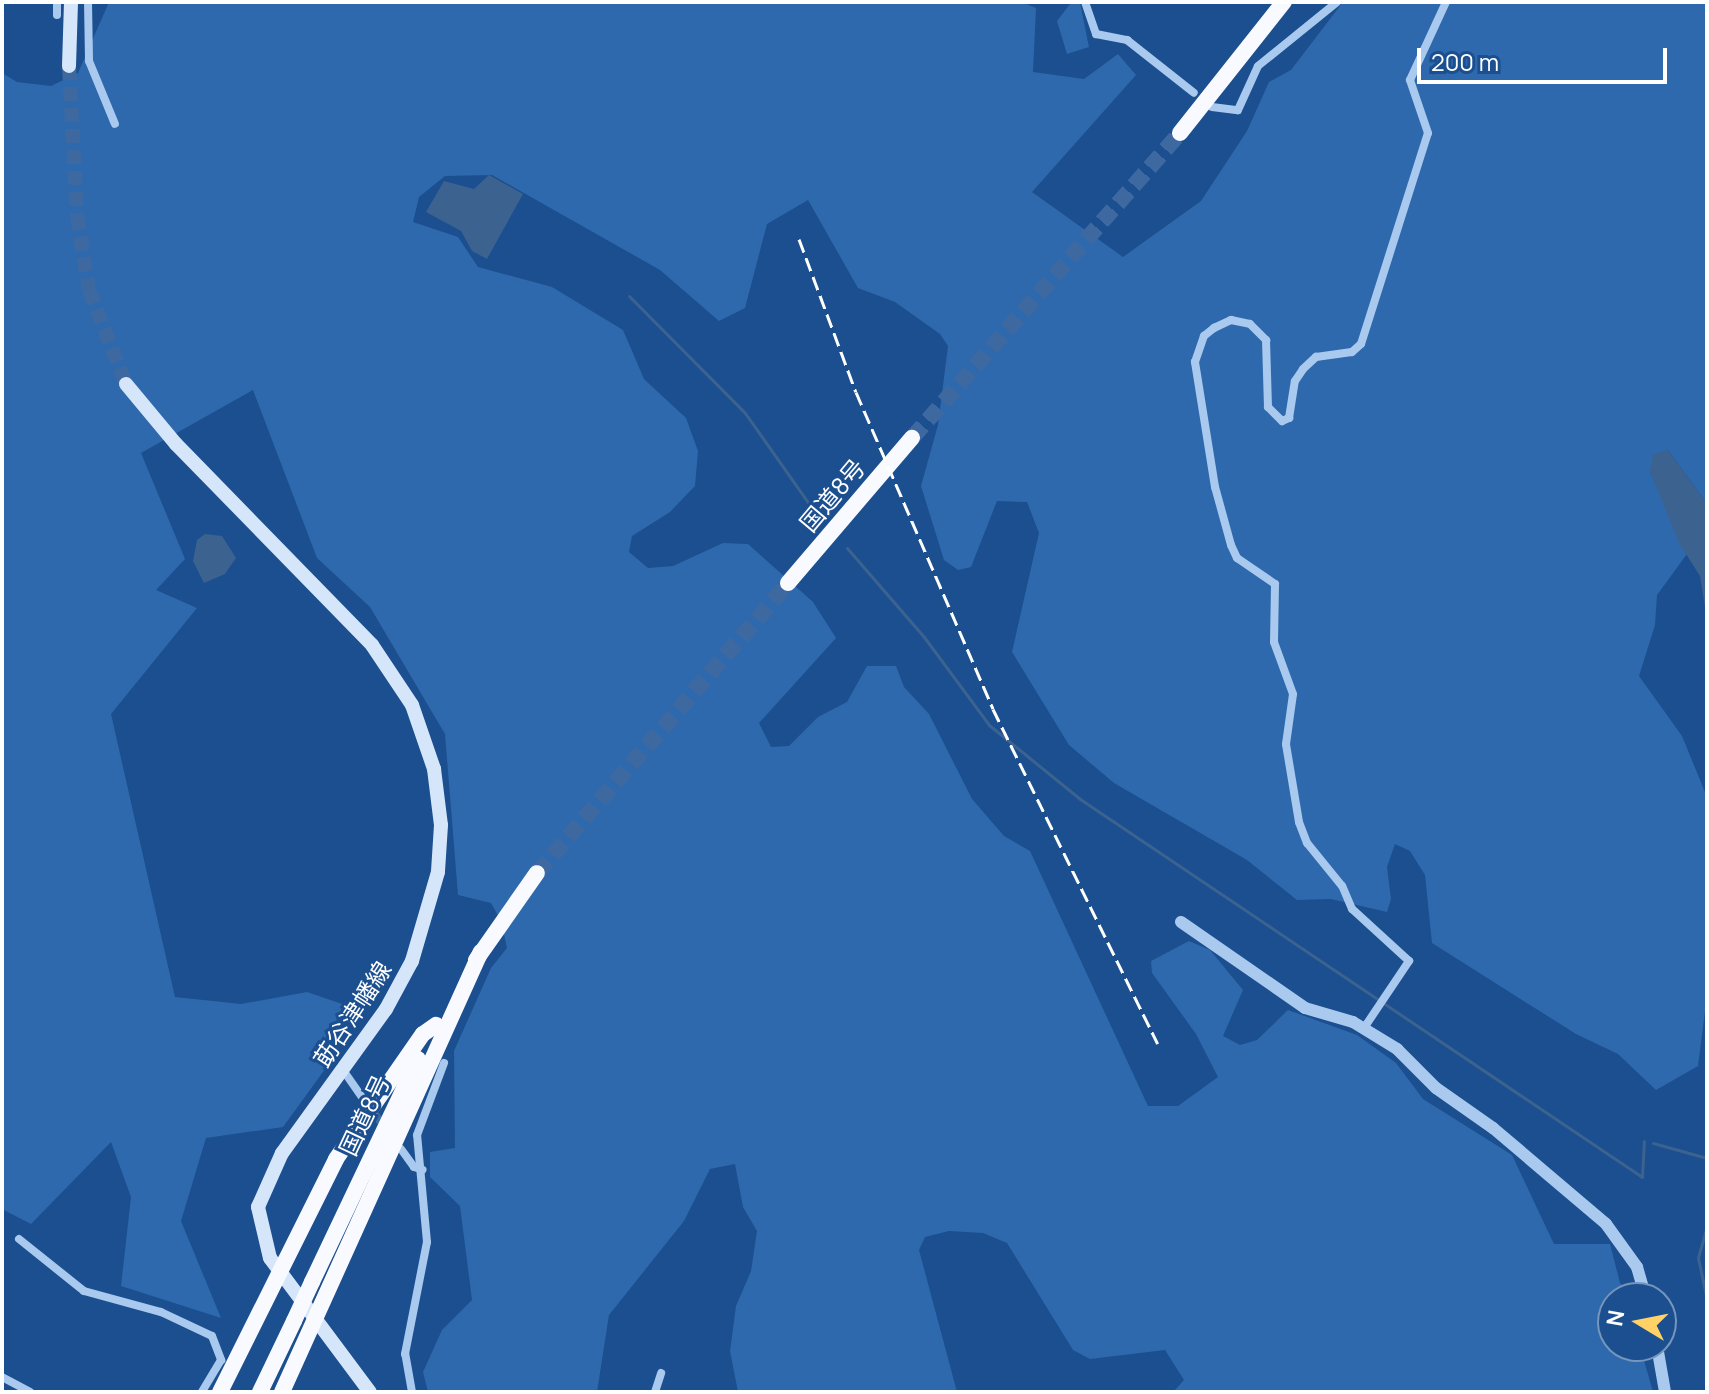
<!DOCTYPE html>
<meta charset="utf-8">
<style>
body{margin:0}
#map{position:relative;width:1709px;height:1394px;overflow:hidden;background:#1b4f8f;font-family:Manrope,"Noto Sans JP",sans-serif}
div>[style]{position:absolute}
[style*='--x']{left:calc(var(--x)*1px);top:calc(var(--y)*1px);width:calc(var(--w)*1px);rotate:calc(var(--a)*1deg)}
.green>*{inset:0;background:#2e69ad}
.water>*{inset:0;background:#3c6290}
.stream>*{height:3px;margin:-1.5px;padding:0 1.5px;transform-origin:1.5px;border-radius:1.5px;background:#3c6290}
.minor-tunnel>*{height:8px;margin-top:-4px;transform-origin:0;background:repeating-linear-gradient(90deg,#3d69a0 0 8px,transparent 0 12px)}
.secondary-tunnel>*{height:14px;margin-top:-7px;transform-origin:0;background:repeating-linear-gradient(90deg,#3d69a0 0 14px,transparent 0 21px)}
.trunk-tunnel>*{height:16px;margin-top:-8px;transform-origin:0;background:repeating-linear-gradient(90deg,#3d69a0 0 16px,transparent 0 24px)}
.minor>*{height:8px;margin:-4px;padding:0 4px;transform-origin:4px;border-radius:4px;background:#a9c9ee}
.tertiary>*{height:12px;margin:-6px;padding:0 6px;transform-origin:6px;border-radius:6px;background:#a9c9ee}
.secondary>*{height:14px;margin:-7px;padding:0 7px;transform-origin:7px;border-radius:7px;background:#d6e6fa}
.trunk>*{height:16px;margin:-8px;padding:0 8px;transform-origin:8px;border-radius:8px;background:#f8faff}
.rail>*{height:3px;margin-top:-1.5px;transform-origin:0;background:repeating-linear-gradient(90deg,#fff 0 14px,transparent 0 20px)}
.trunk-bridge>*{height:16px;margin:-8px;padding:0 8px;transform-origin:8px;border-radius:8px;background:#f8faff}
span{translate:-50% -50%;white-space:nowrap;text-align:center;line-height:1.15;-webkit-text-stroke:6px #1b4f8f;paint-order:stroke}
.street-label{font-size:24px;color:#fff}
.frame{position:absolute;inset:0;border:4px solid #fff;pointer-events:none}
.north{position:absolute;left:1597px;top:1282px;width:80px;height:80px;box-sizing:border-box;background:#1b4f8f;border:2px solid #7695bc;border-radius:50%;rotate:280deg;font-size:22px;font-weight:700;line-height:32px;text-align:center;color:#fff}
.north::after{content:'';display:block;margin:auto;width:28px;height:36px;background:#ffd166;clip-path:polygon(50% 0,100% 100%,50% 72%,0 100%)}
.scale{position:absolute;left:1417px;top:48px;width:250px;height:36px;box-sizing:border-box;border:4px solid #fff;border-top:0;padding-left:10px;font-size:24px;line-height:28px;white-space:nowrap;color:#fff;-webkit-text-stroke:6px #1b4f8f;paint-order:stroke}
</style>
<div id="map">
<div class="green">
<i style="clip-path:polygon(109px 2px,1021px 2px,1036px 8px,1033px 72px,1084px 79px,1118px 54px,1136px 75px,1032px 192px,1123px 257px,1201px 201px,1247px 131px,1269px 82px,1291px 70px,1343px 2px,1707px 2px,1707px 504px,1668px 450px,1650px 471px,1687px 554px,1657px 595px,1655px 625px,1639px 676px,1682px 736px,1707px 797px,1707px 996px,1698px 1066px,1656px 1090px,1618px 1054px,1576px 1034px,1432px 943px,1425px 875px,1410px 851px,1395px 844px,1387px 867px,1391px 899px,1387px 912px,1331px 899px,1297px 900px,1247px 860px,1114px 783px,1069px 745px,1012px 652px,1039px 533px,1027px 502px,997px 501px,971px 567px,958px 570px,944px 560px,921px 486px,938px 425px,948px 346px,940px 334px,895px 302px,858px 288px,808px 200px,767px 224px,745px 308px,719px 321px,660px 270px,492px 175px,445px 176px,419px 197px,413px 222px,458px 237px,478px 267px,552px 287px,623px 330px,644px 379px,686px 418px,698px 451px,695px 486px,670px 512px,632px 536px,629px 552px,648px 568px,673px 566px,723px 543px,748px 544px,813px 602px,836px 638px,759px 723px,771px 747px,789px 746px,818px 717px,847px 702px,867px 666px,896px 666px,904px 687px,929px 714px,972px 799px,1004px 836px,1030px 851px,1148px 1106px,1178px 1106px,1218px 1077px,1196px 1034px,1152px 973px,1151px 961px,1189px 941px,1210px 950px,1243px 990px,1223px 1036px,1240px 1045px,1257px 1040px,1288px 1010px,1357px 1035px,1396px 1063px,1423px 1099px,1512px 1155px,1554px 1244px,1610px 1244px,1620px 1283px,1636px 1298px,1613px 1298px,1613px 1346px,1640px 1346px,1653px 1392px,1173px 1392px,1184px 1380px,1165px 1350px,1090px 1359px,1073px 1350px,1007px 1243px,983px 1233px,949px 1231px,925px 1237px,919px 1250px,957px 1392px,738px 1392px,730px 1351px,736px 1306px,751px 1271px,757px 1231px,743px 1207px,735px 1164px,710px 1169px,684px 1221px,609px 1315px,597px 1392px,428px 1392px,423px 1372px,442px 1330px,472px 1300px,460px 1206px,430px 1177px,430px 1152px,455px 1148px,454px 1051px,491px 968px,507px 948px,501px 921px,491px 903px,458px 895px,445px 734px,370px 607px,317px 558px,253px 390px,141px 453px,185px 559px,156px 590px,197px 608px,111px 714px,175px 997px,241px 1004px,307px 992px,348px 1006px,336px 1054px,283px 1127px,206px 1138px,181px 1221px,221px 1318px,121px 1286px,131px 1197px,111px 1142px,31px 1224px,2px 1209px,2px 73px,17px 82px,51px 86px,78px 73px)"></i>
<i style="clip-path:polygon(1080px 3px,1089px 47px,1067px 54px,1057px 21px,1070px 4px)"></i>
</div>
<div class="water">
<i style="clip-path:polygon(489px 175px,523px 194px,487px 259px,472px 251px,461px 231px,426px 212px,444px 181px,474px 189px)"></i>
<i style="clip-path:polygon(1668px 450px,1707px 504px,1707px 620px,1700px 576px,1679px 543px,1650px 471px,1653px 454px)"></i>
<i style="clip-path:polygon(205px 534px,222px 536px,236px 558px,225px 574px,204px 583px,193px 561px,197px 540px)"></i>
</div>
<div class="stream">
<i style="--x:629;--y:296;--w:165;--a:45.2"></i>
<i style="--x:745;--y:413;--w:116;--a:54.8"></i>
<i style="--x:847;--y:548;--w:118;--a:49.1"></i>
<i style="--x:924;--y:637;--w:109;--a:53.5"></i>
<i style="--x:989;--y:725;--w:117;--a:39.1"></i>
<i style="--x:1080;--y:799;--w:677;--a:33.92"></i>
<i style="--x:1642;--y:1177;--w:36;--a:-87"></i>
<i style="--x:1653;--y:1143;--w:56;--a:15.5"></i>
<i style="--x:1707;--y:1226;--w:33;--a:106"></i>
<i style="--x:1698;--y:1258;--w:43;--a:77.9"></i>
</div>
<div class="minor-tunnel">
<i style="--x:361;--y:1096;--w:41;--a:52.9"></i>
</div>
<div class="secondary-tunnel">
<i style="--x:69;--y:66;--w:150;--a:86.9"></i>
<i style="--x:77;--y:216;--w:75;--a:80.8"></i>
<i style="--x:89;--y:290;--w:101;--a:68.5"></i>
</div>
<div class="trunk-tunnel">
<i style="--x:912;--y:438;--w:406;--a:-48.7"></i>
<i style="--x:537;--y:873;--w:384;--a:-49.1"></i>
</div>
<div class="minor">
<i style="--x:57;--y:2;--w:13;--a:90"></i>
<i style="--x:88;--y:2;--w:59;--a:89"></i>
<i style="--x:89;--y:61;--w:68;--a:67.6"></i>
<i style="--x:1085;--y:2;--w:34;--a:71"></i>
<i style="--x:1096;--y:34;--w:32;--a:11"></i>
<i style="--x:1127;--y:40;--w:85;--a:38.3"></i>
<i style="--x:1212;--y:107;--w:26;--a:7"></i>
<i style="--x:1238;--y:110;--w:48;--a:-65.6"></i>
<i style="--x:1258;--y:66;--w:102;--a:-39"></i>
<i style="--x:1364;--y:1028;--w:81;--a:-56.1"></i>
<i style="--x:1409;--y:961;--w:77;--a:-137.6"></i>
<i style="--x:1352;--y:909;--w:25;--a:-113"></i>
<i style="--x:1342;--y:886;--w:55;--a:-129.1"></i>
<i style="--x:1307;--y:843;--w:22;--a:-111"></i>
<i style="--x:1299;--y:822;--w:79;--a:-99.5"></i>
<i style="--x:1286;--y:744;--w:50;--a:-82"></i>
<i style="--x:1293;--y:694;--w:55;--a:-110.1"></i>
<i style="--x:1274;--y:642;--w:58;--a:-89"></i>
<i style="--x:1275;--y:584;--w:46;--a:-145.6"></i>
<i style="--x:1237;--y:558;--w:14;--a:-115"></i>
<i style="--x:1231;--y:545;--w:60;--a:-105.4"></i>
<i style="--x:1215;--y:487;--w:127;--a:-99.1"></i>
<i style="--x:1195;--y:362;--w:28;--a:-71"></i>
<i style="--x:1204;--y:336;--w:13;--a:-39"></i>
<i style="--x:1214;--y:328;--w:19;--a:-25"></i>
<i style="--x:1231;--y:320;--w:19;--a:12"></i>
<i style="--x:1250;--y:324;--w:23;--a:45"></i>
<i style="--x:1266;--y:340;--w:67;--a:88.3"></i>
<i style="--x:1268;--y:407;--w:20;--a:45"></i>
<i style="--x:1282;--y:421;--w:8;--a:-23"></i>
<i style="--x:1289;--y:418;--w:37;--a:-81"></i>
<i style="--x:1295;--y:381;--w:14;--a:-56"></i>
<i style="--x:1303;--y:369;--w:18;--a:-43"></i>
<i style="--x:1316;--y:357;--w:36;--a:-8"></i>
<i style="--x:1352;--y:352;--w:12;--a:-42"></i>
<i style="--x:1361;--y:344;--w:221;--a:-72.4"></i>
<i style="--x:1428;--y:133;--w:56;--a:-108.8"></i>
<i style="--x:1410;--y:80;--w:86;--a:-65.2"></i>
<i style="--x:343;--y:1070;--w:32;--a:55"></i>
<i style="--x:401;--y:1149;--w:22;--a:54"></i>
<i style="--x:414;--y:1167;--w:9;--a:18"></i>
<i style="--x:19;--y:1239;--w:83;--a:38.7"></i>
<i style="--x:84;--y:1291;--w:80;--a:15.3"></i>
<i style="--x:161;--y:1312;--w:56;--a:25.2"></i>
<i style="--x:212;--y:1336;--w:26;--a:69"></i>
<i style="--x:221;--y:1360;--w:37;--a:121"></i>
<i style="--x:2;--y:1377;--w:32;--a:28"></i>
<i style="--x:412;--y:1392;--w:39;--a:-100"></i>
<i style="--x:405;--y:1354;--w:114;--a:-78.9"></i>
<i style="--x:427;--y:1242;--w:107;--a:-95.3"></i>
<i style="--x:417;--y:1135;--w:77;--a:-69.4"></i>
<i style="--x:655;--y:1392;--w:20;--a:-72"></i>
</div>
<div class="tertiary">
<i style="--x:1181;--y:922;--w:151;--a:34.7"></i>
<i style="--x:1305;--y:1008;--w:50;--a:16.3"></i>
<i style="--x:1353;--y:1022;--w:52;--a:31.5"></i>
<i style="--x:1397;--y:1049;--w:55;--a:45"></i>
<i style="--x:1436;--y:1088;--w:70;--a:35.1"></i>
<i style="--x:1493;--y:1128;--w:148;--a:40.3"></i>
<i style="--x:1606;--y:1224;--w:53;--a:54.2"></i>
<i style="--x:1637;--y:1267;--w:32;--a:74"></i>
<i style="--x:1657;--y:1346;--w:47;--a:80.1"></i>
</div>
<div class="secondary">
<i style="--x:69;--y:66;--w:64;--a:-88.2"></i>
<i style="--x:126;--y:384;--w:78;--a:50.2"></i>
<i style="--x:176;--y:444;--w:281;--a:45.7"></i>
<i style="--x:372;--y:645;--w:72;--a:56.3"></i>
<i style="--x:412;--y:705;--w:68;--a:71"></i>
<i style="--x:434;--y:769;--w:56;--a:82.9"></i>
<i style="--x:441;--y:825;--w:47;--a:93.7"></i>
<i style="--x:438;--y:872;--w:93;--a:106.3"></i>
<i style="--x:412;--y:961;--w:55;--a:118.4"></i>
<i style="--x:386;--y:1009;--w:178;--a:125.8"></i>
<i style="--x:282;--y:1153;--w:59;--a:114"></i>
<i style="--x:258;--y:1207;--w:52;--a:76.8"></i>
<i style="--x:270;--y:1258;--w:167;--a:53.3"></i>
</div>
<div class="trunk">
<i style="--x:1180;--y:133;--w:167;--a:-51.6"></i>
<i style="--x:788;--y:583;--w:191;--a:-49.5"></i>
<i style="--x:476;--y:960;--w:106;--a:-55"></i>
<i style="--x:312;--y:1282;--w:247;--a:-64.6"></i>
<i style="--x:220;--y:1392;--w:260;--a:-63.5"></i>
<i style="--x:336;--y:1159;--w:152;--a:-55.2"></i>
<i style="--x:423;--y:1034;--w:16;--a:-35"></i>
<i style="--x:260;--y:1392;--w:79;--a:-64.4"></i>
<i style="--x:282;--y:1392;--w:483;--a:-65.7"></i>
</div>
<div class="rail">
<i style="--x:799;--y:239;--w:163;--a:69.6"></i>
<i style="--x:856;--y:392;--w:345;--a:66.6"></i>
<i style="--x:993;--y:709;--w:373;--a:63.8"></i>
</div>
<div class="trunk-bridge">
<i style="--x:294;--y:1321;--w:43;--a:-65.2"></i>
</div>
<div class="street-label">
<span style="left:832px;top:495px;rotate:-50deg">国道8号</span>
<span style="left:352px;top:1014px;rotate:-57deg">莇谷津幡線</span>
<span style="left:364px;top:1115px;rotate:-65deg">国道8号</span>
</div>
<div class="frame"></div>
<div class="north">N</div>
<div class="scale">200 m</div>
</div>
